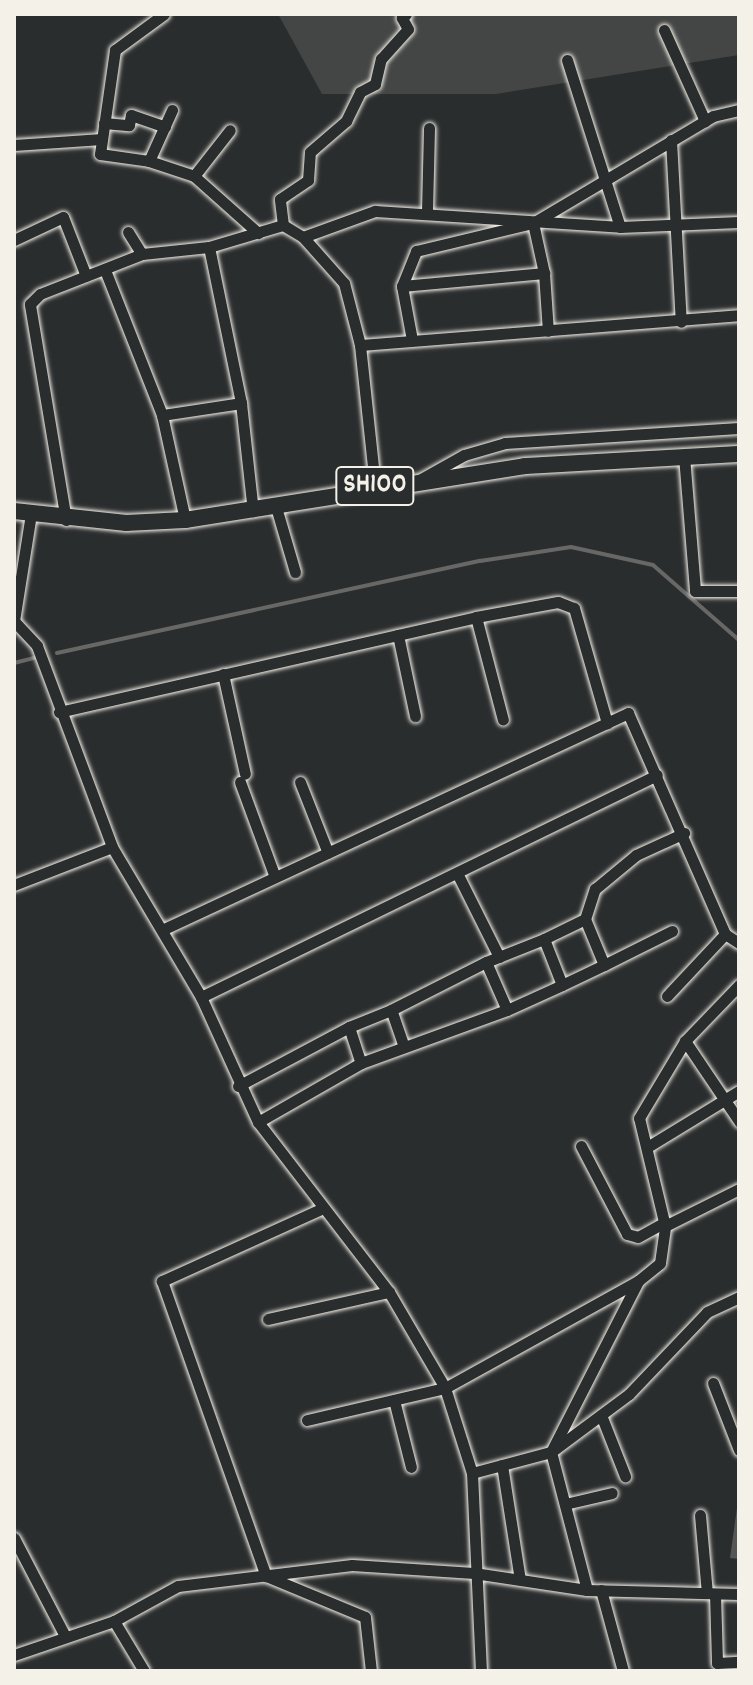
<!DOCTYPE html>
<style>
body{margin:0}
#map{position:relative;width:753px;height:1685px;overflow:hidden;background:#2a2d2e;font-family:Dekko,sans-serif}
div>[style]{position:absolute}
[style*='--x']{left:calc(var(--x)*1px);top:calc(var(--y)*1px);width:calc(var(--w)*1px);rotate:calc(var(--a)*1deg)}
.green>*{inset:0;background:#444645}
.stream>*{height:4px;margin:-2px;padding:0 2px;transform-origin:2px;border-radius:2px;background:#676866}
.building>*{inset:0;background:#555756}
.roads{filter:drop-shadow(0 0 2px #f4f1e8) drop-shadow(0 0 2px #f4f1e8)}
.minor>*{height:11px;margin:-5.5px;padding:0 5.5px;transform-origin:5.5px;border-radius:5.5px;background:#2a2d2e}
.primary>*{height:16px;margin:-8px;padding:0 8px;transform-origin:8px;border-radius:8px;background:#2a2d2e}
span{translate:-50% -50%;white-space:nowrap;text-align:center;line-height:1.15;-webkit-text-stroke:6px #2a2d2e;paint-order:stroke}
.shield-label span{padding:2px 6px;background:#2a2d2e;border:2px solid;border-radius:6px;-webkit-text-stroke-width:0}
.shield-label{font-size:28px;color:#f4f1e8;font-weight:700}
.frame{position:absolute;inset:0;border:16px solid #f4f1e8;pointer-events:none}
</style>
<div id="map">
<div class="green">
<i style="clip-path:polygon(278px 14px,739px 14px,739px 55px,496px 94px,322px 94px)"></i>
</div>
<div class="stream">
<i style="--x:57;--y:653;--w:433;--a:-12.3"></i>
<i style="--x:480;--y:561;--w:92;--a:-8.7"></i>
<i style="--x:571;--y:547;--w:84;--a:12.4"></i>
<i style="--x:653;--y:565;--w:114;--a:41.1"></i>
<i style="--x:14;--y:663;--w:21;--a:-14"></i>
</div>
<div class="building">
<i style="clip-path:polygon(737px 1508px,739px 1508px,739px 1559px,730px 1558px)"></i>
</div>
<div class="roads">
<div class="minor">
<i style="--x:164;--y:14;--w:61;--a:143.7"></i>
<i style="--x:115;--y:50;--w:105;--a:98.2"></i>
<i style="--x:100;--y:154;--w:49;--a:8.1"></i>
<i style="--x:149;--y:161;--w:47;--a:18.4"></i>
<i style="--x:194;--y:176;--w:86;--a:41.7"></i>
<i style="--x:664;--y:30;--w:100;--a:65.7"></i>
<i style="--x:567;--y:60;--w:175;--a:72.4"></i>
<i style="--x:104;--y:123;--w:25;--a:5"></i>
<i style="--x:129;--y:125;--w:10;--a:-79"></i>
<i style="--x:131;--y:115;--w:36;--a:19"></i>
<i style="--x:671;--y:140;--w:182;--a:86.9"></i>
<i style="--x:14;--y:145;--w:88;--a:-3.9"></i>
<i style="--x:149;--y:161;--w:56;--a:-65.7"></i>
<i style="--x:194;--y:176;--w:58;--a:-52"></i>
<i style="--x:427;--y:211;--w:83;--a:-88.6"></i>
<i style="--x:533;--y:223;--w:51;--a:77.6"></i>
<i style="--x:544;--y:273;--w:58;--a:86.1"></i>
<i style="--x:283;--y:225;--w:26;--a:-97"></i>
<i style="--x:280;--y:199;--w:34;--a:-34"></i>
<i style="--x:308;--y:180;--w:28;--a:-86"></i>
<i style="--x:310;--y:152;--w:48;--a:-40.7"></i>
<i style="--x:346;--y:121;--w:32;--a:-64"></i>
<i style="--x:360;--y:92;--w:17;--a:-28"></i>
<i style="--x:375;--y:84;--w:26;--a:-77"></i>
<i style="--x:381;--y:59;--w:40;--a:-48"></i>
<i style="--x:408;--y:29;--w:13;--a:-119"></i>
<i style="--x:402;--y:18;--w:6;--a:-45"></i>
<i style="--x:128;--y:232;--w:26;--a:58"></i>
<i style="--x:303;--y:237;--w:77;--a:-19.9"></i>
<i style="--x:375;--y:211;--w:246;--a:3.7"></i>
<i style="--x:620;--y:227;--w:119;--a:-2.4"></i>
<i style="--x:14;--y:240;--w:54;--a:-25.1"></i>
<i style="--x:63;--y:217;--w:63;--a:68.7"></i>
<i style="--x:209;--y:247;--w:159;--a:78.4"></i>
<i style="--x:241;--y:403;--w:109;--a:83.7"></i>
<i style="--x:105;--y:270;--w:156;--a:68.5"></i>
<i style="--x:162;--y:415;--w:107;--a:77.6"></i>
<i style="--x:402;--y:286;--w:143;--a:-5.2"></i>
<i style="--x:412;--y:340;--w:55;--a:-100.5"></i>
<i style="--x:402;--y:286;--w:38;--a:-68"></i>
<i style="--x:416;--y:251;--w:120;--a:-13.5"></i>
<i style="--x:533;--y:223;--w:209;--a:-30.7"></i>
<i style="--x:713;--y:116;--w:27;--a:-13"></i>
<i style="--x:360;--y:345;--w:380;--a:-4.5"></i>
<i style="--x:162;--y:415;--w:80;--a:-8.6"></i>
<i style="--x:684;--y:456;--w:135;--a:85.3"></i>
<i style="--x:695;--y:591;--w:44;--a:0"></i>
<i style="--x:421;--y:479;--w:49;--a:-29.2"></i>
<i style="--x:464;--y:455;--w:43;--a:-16.3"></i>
<i style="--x:505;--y:443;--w:234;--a:-3.7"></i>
<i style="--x:276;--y:507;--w:68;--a:73.7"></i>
<i style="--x:66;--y:520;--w:219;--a:-99.5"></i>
<i style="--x:30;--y:304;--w:14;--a:-45"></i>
<i style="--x:40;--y:294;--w:110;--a:-21.4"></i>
<i style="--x:142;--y:254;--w:67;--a:-6"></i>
<i style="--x:209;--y:247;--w:77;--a:-16.6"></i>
<i style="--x:283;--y:225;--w:23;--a:31"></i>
<i style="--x:303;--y:237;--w:62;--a:48.3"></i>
<i style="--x:344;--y:283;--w:64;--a:75.5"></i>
<i style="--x:360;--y:345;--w:142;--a:83.9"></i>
<i style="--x:476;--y:617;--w:83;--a:-10.4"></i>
<i style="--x:558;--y:602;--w:17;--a:21"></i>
<i style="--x:574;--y:608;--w:120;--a:74"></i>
<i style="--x:14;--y:621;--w:34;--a:47"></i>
<i style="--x:37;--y:646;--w:215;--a:69.5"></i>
<i style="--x:112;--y:847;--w:174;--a:59.3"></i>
<i style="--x:201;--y:997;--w:137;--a:65.5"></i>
<i style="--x:258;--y:1122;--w:215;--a:52.4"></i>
<i style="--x:389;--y:1292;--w:111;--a:59.7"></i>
<i style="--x:445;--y:1388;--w:89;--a:72.4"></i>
<i style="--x:472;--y:1473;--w:198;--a:87.4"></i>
<i style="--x:14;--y:621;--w:108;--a:-81"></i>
<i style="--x:398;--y:635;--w:83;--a:78.1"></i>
<i style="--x:223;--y:674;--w:102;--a:77.6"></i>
<i style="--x:59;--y:712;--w:428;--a:-12.8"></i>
<i style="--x:476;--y:617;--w:106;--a:75.3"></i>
<i style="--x:240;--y:782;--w:101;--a:69.8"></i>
<i style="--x:300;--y:782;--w:76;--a:68.5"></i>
<i style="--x:457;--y:873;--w:94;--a:63.4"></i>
<i style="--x:14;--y:885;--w:105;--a:-21.2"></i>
<i style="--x:585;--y:919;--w:46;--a:154"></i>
<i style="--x:544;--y:939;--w:49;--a:68.6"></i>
<i style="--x:562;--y:985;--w:47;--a:-25.5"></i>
<i style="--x:164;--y:929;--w:512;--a:-24.96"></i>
<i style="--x:628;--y:713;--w:241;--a:66.3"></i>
<i style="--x:725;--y:934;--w:17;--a:33"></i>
<i style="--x:672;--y:931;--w:76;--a:153.4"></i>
<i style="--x:604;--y:965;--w:50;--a:-112.4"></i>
<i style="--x:585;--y:919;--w:32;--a:-72"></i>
<i style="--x:595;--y:889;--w:53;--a:-39.7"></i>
<i style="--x:636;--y:855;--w:53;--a:-24.6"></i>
<i style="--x:544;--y:939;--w:62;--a:158.4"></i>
<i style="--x:486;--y:962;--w:52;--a:66.4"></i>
<i style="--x:507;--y:1010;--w:60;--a:-24.4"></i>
<i style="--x:667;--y:996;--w:85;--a:-46.9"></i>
<i style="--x:201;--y:997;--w:507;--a:-25.96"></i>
<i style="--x:391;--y:1010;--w:45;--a:158"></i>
<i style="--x:349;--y:1027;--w:38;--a:72"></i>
<i style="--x:361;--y:1063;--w:155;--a:-20"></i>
<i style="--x:685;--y:1041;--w:97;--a:56"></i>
<i style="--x:404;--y:1047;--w:39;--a:-109"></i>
<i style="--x:391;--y:1010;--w:106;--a:-26.8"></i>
<i style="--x:238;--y:1086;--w:126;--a:-28"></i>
<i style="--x:258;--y:1122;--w:119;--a:-29.8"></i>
<i style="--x:581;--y:1146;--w:99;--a:62.4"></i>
<i style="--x:627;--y:1234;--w:11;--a:15"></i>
<i style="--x:638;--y:1237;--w:31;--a:-29"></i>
<i style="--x:649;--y:1146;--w:105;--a:-31.4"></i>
<i style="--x:321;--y:1209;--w:175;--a:155.6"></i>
<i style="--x:162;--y:1281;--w:313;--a:70.6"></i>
<i style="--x:266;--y:1576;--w:107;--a:22.5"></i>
<i style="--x:365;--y:1617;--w:54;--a:83.7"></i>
<i style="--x:665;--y:1226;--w:83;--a:-26.6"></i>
<i style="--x:268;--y:1319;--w:124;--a:-12.6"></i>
<i style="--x:713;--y:1383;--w:72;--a:68.8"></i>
<i style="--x:394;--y:1400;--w:69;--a:75.8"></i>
<i style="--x:601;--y:1415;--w:66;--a:68.5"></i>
<i style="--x:307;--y:1420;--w:142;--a:-13.1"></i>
<i style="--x:445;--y:1388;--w:221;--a:-29"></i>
<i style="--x:638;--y:1281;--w:28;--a:-39"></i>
<i style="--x:660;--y:1263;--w:37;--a:-82"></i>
<i style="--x:665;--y:1226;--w:111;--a:-103.5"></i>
<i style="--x:639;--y:1118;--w:90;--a:-59.1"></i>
<i style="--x:685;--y:1041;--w:78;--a:-46"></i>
<i style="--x:502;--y:1465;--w:116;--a:81.1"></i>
<i style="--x:472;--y:1473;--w:82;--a:-14.9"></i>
<i style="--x:551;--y:1452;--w:97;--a:-36.6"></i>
<i style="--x:629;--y:1394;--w:113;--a:-46.4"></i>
<i style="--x:707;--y:1312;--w:35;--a:-25"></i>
<i style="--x:565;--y:1504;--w:48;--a:-13.2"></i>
<i style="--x:700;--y:1515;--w:78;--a:84.9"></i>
<i style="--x:14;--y:1538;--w:108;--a:62.5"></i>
<i style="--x:587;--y:1590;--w:143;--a:-104.6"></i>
<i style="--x:551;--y:1452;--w:192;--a:-63"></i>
<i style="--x:601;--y:1590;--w:84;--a:74.8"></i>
<i style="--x:715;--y:1594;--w:69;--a:88.3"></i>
<i style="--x:717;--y:1663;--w:22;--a:-3"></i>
<i style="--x:114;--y:1621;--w:58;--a:59"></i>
<i style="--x:14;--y:1655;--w:106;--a:-18.8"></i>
<i style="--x:114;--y:1621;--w:73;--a:-28.7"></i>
<i style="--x:178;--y:1586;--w:175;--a:-6.9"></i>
<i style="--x:352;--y:1565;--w:122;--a:3.8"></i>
<i style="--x:474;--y:1573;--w:114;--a:8.6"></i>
<i style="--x:587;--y:1590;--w:152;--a:1.5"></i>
</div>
<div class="primary">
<i style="--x:14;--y:511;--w:113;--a:6.1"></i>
<i style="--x:126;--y:523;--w:59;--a:-2.9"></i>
<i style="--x:185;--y:520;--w:344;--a:-9"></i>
<i style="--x:525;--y:466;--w:214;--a:-3.2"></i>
</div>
</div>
<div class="shield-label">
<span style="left:375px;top:486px">SH100</span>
</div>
<div class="frame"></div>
</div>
